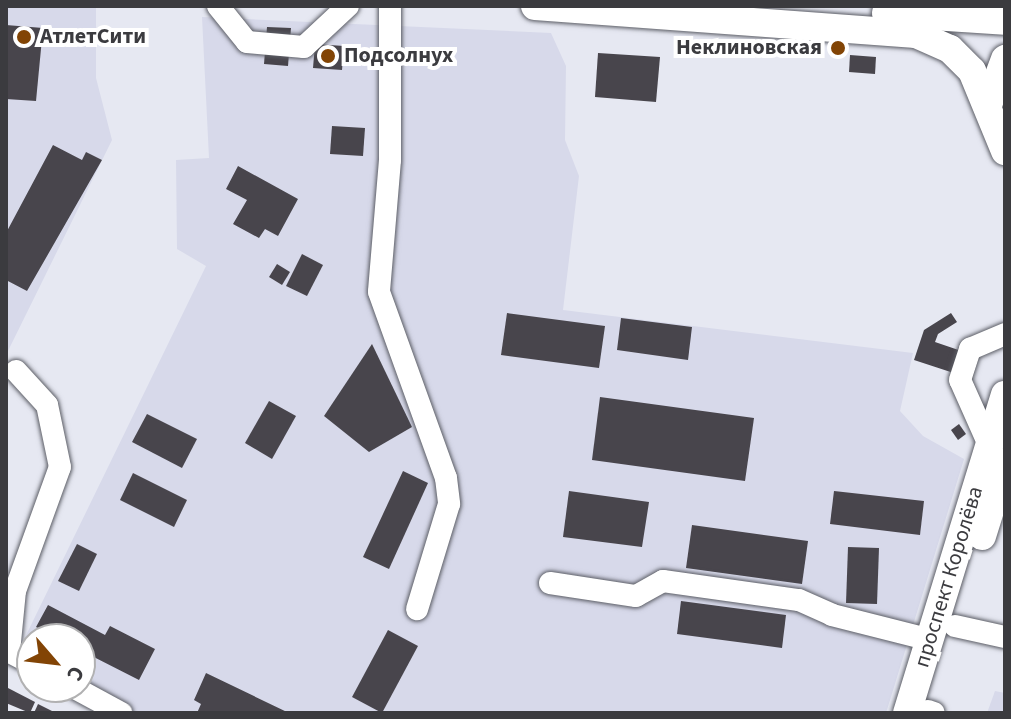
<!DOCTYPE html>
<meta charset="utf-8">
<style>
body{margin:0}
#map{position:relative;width:1011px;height:719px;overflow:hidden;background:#e6e8f2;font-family:"Source Sans 3",sans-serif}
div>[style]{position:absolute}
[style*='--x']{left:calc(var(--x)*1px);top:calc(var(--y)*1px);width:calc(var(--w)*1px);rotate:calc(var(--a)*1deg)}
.built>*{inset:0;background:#d7d9ea}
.building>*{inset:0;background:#48454c}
.roads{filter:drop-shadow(0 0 2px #5c5e66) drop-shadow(0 0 2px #5c5e66)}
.minor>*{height:22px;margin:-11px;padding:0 11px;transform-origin:11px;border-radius:11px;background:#fff}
.major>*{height:28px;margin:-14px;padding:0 14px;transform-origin:14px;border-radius:14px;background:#fff}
.dots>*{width:22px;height:22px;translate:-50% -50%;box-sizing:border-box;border:4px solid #fff;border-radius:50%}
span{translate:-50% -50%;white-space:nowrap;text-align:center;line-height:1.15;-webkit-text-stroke:8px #fff;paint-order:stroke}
.poi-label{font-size:22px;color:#3b3b3f;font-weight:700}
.left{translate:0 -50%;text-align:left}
.right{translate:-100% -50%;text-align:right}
.street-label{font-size:22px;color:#3b3b3f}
.frame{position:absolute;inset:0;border:8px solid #3b3b3f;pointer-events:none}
.north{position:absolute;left:16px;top:623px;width:80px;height:80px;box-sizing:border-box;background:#fff;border:2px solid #b1b1b2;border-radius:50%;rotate:118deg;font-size:22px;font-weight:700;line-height:32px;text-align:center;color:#3b3b3f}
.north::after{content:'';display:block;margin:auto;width:28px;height:36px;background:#824405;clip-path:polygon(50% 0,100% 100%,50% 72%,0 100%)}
</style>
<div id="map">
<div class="built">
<i style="clip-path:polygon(6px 6px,96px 7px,96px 78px,112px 140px,6px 355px)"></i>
<i style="clip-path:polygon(202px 17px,551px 33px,566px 66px,565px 140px,579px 176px,563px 310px,913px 353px,900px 411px,923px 436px,964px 459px,886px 713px,106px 713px,59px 687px,80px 687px,80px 639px,32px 639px,32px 672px,13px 662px,206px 266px,177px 249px,176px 160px,209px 158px)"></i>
<i style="clip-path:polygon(995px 691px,1005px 693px,1005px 713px,987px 713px)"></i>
</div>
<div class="building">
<i style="clip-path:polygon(6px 25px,43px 28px,36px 101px,6px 99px)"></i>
<i style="clip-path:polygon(267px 27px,291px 28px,288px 66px,264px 64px)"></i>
<i style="clip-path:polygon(315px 44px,344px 46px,342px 70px,313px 68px)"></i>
<i style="clip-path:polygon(598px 53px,660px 57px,656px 102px,595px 97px)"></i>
<i style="clip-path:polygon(850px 55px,876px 57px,875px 74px,849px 72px)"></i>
<i style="clip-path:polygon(332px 126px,365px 128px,363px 156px,330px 154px)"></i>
<i style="clip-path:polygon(53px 145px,82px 160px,86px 152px,102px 160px,27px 291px,6px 280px,6px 233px)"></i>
<i style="clip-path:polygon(238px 166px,298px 199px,278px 236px,265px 229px,259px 238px,233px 224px,247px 200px,226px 189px)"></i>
<i style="clip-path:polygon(302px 254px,323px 265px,307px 296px,286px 286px)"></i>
<i style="clip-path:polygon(277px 264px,290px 272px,282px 285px,269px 277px)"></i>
<i style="clip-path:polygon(507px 313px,605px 326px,599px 368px,501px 355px)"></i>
<i style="clip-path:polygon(951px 313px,957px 322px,938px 334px,935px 342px,979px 357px,972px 379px,914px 360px,924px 330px)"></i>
<i style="clip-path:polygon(621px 318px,692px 327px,688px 360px,617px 350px)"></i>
<i style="clip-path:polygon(372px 344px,412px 427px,369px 452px,324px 416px)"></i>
<i style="clip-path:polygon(600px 397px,754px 418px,745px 481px,592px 460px)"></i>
<i style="clip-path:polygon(269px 401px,296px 416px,272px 459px,245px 443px)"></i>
<i style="clip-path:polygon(147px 414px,197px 439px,182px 468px,132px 442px)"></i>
<i style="clip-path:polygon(959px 424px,966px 434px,958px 440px,951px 430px)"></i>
<i style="clip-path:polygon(403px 471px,428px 483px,389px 569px,363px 557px)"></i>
<i style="clip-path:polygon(133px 473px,187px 500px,174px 527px,120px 500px)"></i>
<i style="clip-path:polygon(569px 491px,649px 502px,642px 547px,563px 537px)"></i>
<i style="clip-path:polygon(834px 491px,924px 501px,920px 535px,830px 524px)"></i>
<i style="clip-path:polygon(692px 525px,808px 541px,802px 584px,686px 568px)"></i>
<i style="clip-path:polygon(77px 544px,97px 554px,79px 591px,58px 581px)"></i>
<i style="clip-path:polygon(848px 547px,879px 548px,877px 604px,846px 603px)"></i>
<i style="clip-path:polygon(681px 601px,786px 615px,782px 648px,677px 634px)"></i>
<i style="clip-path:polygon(48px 605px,105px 635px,110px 626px,155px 649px,139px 680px,80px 650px,80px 639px,59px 639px,36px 627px)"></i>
<i style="clip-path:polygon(388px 630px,418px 646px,382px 713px,352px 697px)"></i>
<i style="clip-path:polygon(206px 673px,289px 713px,197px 713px,201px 704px,194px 700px)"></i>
<i style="clip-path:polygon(8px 688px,35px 702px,30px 713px,6px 703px)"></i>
<i style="clip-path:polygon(38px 704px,56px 713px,34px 713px)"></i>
</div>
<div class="roads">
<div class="minor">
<i style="--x:218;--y:6;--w:46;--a:51.1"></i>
<i style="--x:247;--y:42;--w:57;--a:5"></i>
<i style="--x:304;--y:47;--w:60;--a:-43"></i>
<i style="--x:390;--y:6;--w:154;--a:90"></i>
<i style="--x:390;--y:160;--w:132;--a:94.8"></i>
<i style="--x:379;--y:292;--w:198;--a:70.2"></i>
<i style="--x:446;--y:478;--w:26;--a:83"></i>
<i style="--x:449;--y:504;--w:110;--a:106.9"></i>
<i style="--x:989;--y:445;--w:71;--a:-114"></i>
<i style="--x:960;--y:380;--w:33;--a:-72"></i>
<i style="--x:970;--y:349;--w:38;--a:-23"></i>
<i style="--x:550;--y:583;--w:87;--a:8.6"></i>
<i style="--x:636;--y:596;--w:31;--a:-29"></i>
<i style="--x:663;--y:581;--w:137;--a:8"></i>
<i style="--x:799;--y:600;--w:36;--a:24"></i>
<i style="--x:832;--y:615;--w:102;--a:14.2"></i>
<i style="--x:955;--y:626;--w:51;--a:12.4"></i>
<i style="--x:6;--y:650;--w:30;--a:28"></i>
<i style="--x:9;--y:652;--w:61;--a:-84.4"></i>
<i style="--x:15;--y:591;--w:132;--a:-70.1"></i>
<i style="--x:60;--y:467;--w:63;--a:-101.8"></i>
<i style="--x:47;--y:405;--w:46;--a:-132.4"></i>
<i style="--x:73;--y:687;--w:55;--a:28.4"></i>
<i style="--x:928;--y:711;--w:6;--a:18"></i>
</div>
<div class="major">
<i style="--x:535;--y:6;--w:382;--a:4.2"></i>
<i style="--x:916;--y:34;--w:37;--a:24"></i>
<i style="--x:950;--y:49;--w:31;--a:45"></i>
<i style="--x:972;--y:71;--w:87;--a:67.6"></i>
<i style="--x:886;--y:13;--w:119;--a:3.8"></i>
<i style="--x:989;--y:102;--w:46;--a:-69.6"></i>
<i style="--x:982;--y:536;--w:77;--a:-72.7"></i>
<i style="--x:907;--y:713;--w:333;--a:-72.9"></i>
</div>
</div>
<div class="dots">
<i style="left:24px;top:37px;background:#824405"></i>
<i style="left:838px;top:48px;background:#824405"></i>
<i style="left:328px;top:56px;background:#824405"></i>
</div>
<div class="poi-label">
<span class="left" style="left:40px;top:37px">АтлетСити</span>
<span class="right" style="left:822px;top:48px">Неклиновская</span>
<span class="left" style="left:344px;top:56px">Подсолнух</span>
</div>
<div class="street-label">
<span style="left:949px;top:577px;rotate:-73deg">проспект Королёва</span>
</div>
<div class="frame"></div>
<div class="north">С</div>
</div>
